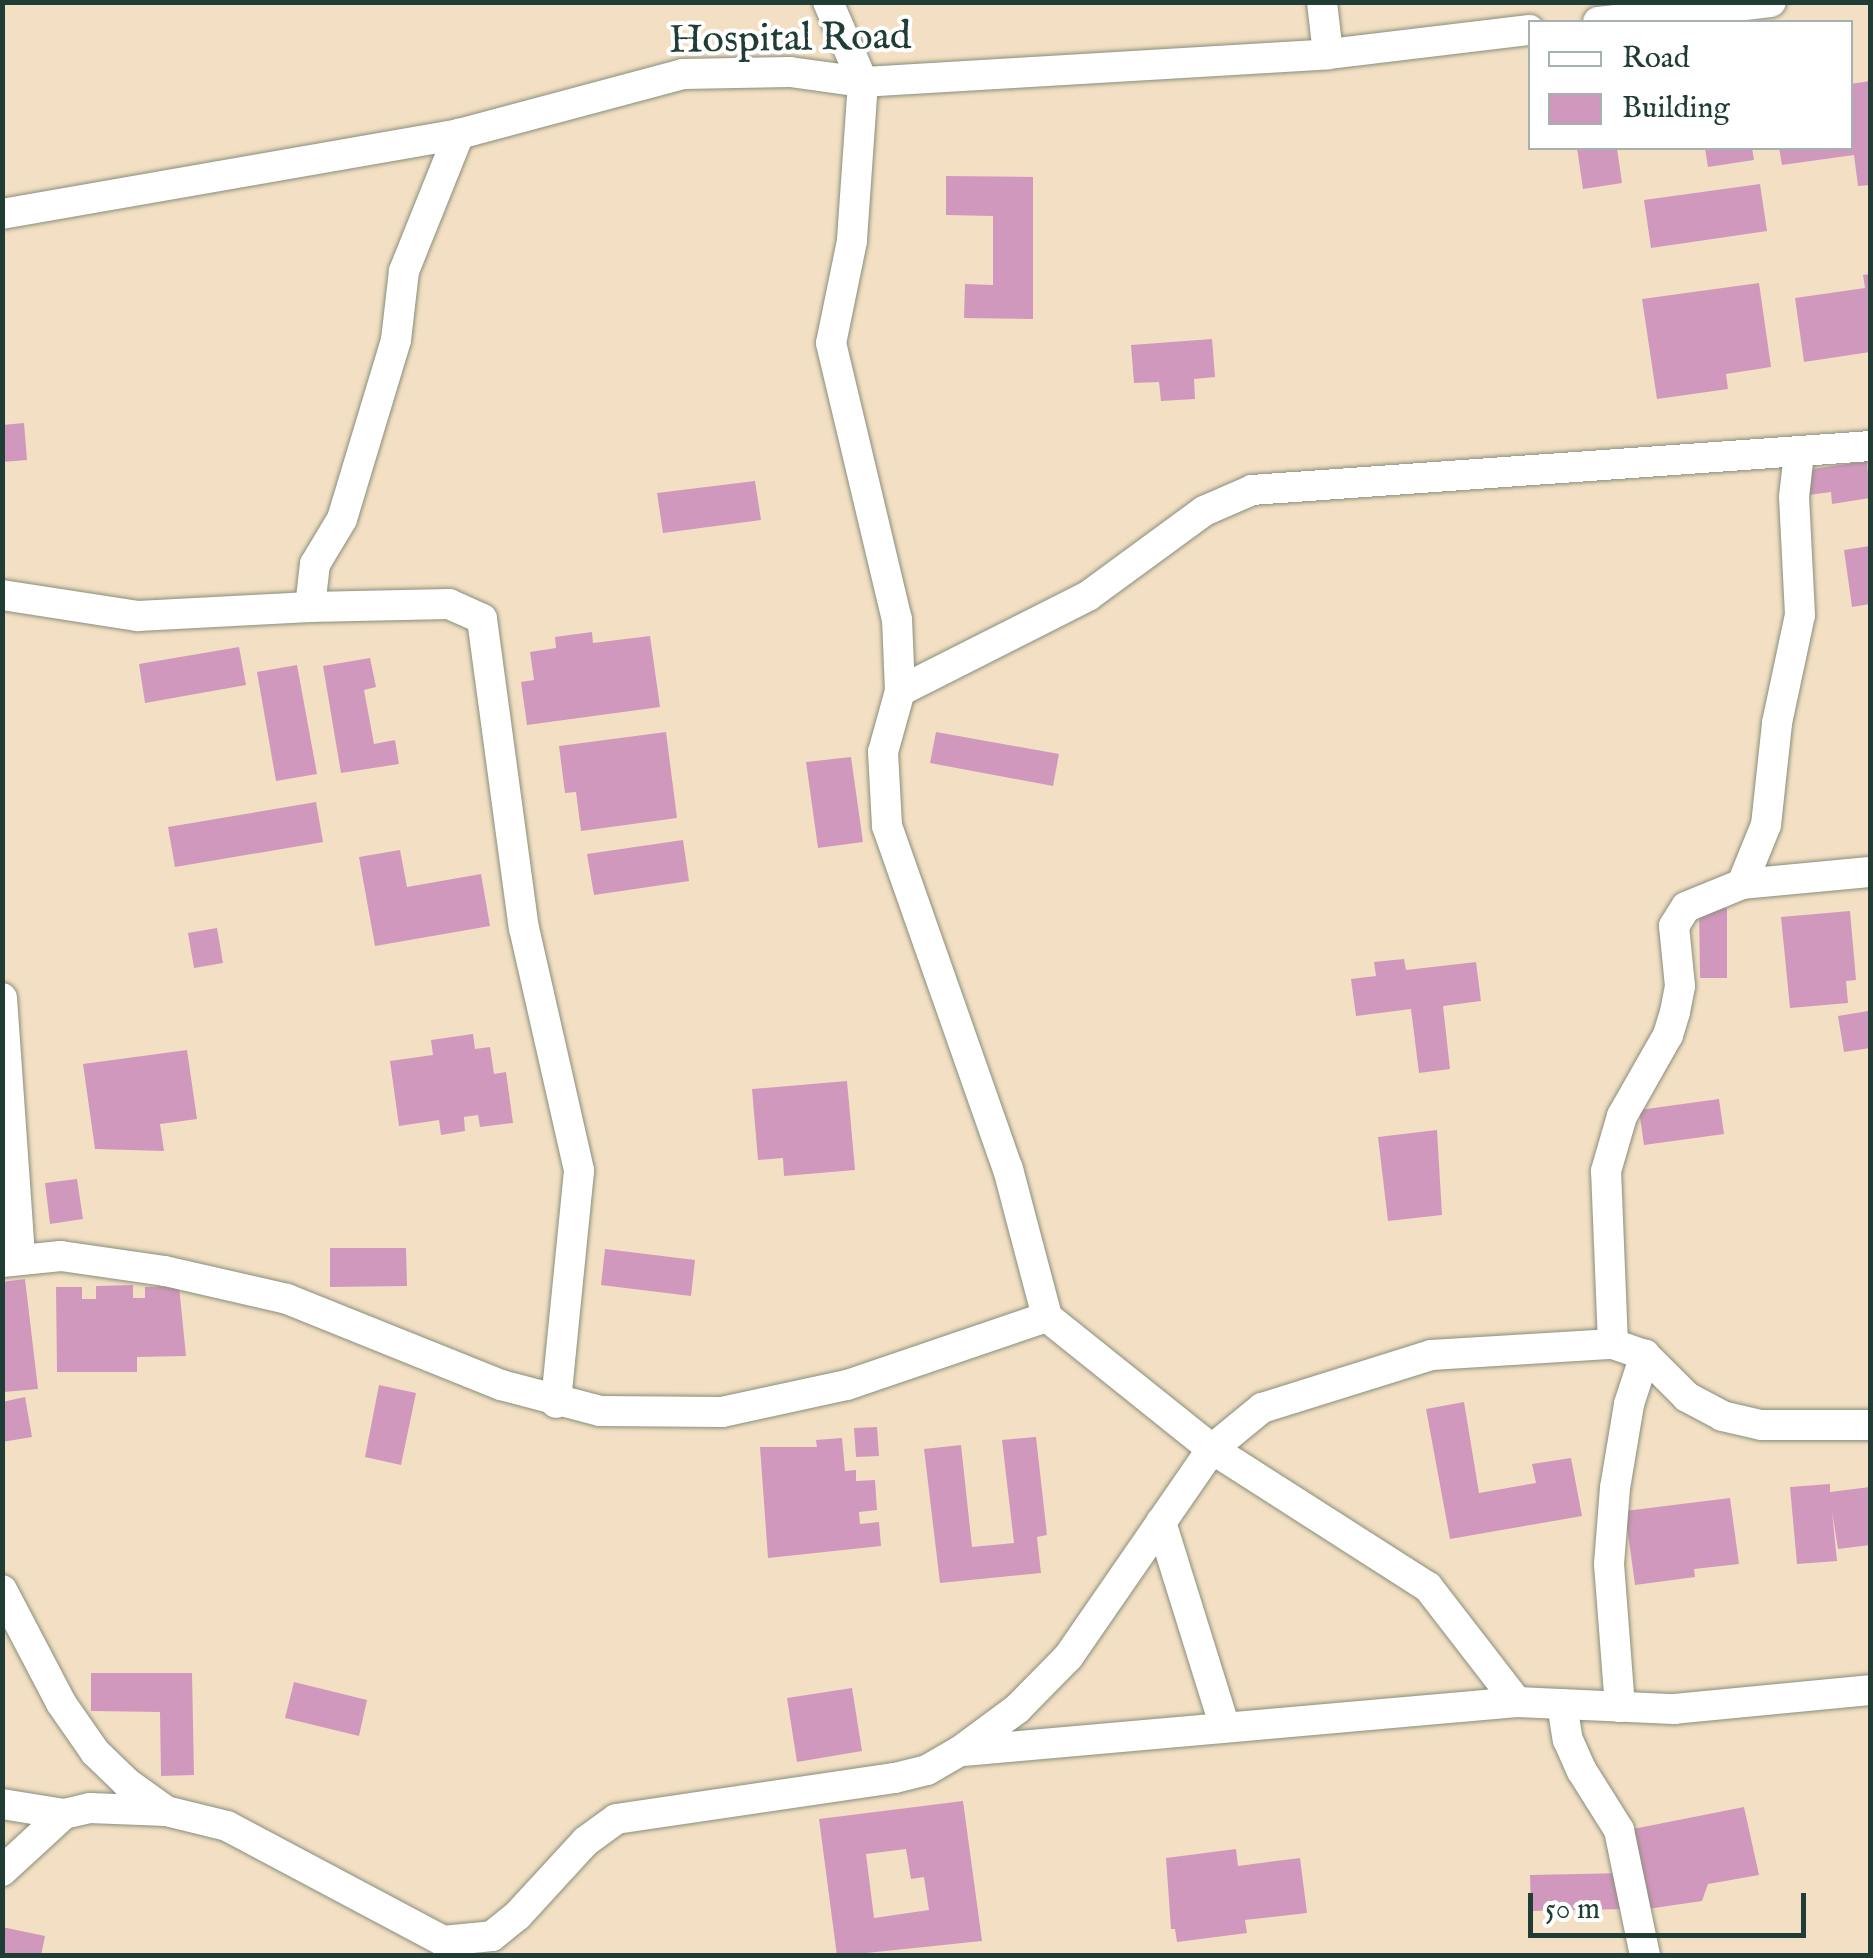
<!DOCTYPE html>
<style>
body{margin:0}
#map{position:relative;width:1873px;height:1958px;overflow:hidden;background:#f3e0c4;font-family:"IM FELL English",serif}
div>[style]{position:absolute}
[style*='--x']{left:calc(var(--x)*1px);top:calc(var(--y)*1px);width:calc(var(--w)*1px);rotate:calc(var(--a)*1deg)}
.building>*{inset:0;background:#d198bd}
.roads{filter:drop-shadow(0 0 2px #898e7c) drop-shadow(0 0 2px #898e7c)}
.street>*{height:30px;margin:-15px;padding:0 15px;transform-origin:15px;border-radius:15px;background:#fff}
span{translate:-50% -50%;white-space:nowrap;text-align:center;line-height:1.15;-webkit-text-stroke:8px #fff;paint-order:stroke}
.street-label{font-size:40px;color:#1f3d34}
.frame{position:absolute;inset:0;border:5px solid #1f3d34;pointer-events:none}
.legend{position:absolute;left:1528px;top:20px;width:325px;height:130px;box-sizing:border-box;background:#fff;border:2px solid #a5b1ae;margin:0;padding:12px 18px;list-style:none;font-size:30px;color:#1f3d34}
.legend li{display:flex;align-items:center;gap:20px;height:50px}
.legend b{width:50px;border:2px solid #a5b1ae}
.scale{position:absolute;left:1528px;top:1893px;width:278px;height:45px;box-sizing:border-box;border:5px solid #1f3d34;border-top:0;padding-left:12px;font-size:30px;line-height:35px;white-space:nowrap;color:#1f3d34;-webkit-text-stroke:8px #fff;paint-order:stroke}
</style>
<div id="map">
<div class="building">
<i style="clip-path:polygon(1870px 81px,1870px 185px,1858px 186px,1854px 155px,1782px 165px,1779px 148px,1850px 148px,1850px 84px)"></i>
<i style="clip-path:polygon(1577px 148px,1617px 148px,1622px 183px,1583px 189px)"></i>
<i style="clip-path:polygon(1705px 148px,1752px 148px,1754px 160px,1708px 167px)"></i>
<i style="clip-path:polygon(946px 176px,1033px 177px,1033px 319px,964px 318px,965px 284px,993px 285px,993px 216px,946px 215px)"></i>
<i style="clip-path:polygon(1760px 184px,1767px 231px,1651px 248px,1644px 200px)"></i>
<i style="clip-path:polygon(1870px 274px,1870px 352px,1804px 362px,1795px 298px,1865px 288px,1863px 275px)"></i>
<i style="clip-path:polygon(1759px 283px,1771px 367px,1726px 374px,1728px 389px,1657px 399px,1642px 299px)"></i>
<i style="clip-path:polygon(1212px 339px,1215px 377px,1194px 379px,1195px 399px,1161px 401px,1159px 382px,1134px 383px,1131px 345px)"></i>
<i style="clip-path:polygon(24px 423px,27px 460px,2px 462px,2px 425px)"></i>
<i style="clip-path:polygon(1867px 461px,1870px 498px,1832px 504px,1831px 492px,1809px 495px,1806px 470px)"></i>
<i style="clip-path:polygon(755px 481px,761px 520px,663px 533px,657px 493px)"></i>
<i style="clip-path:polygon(1870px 546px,1870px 604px,1852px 607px,1844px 550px)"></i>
<i style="clip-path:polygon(592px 632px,593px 643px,650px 636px,660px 707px,527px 725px,521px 682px,534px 680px,530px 652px,556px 648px,555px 637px)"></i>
<i style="clip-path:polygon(239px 647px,246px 685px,145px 703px,139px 664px)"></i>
<i style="clip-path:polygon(370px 658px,376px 687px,364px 690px,374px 744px,395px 740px,399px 764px,341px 773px,323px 666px)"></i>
<i style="clip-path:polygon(297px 665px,317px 774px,276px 781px,257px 672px)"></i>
<i style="clip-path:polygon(666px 732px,677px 818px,581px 831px,576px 792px,565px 793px,559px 746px)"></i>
<i style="clip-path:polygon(936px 732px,1059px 754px,1053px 786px,930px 763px)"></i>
<i style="clip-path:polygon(851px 757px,863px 842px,818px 848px,806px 762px)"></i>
<i style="clip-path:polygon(316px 802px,323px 842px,175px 867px,168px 827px)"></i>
<i style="clip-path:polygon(683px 840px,689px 881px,594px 895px,587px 854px)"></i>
<i style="clip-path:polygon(400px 850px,407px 887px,481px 874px,490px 926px,375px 946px,359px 857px)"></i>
<i style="clip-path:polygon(1699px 908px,1727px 908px,1727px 978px,1700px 978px)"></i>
<i style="clip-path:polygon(1850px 911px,1856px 980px,1846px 981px,1848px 1003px,1790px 1008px,1781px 917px)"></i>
<i style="clip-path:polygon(217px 928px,223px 963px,194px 968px,188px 933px)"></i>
<i style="clip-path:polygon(1404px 959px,1406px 970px,1476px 962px,1481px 1001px,1443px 1006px,1450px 1069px,1419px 1073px,1411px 1009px,1356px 1016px,1351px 979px,1376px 976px,1374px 962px)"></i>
<i style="clip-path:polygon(1868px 1011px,1870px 1048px,1844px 1052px,1838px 1016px)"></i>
<i style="clip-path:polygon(473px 1034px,475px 1049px,490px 1047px,494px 1074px,506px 1072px,513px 1123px,480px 1127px,478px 1115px,464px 1117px,465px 1131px,441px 1135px,439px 1120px,399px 1126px,390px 1061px,433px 1055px,431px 1040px)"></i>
<i style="clip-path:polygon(187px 1050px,197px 1119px,160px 1124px,164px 1151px,95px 1149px,83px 1064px)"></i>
<i style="clip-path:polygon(847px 1081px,855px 1170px,784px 1176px,783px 1158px,758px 1160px,752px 1089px)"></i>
<i style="clip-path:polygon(1719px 1099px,1724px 1134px,1644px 1145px,1639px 1110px)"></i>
<i style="clip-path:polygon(1437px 1130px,1442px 1215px,1388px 1221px,1378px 1137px)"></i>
<i style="clip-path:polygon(77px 1179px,83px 1219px,50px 1224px,45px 1183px)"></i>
<i style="clip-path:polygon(330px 1248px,406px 1248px,407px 1286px,330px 1287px)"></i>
<i style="clip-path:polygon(605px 1249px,695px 1260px,691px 1296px,601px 1285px)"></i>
<i style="clip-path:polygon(25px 1279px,38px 1389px,4px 1392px,2px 1282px)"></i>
<i style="clip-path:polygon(133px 1285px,133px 1298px,145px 1298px,145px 1287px,179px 1286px,186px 1356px,137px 1357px,137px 1372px,57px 1372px,56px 1287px,82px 1287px,82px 1299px,96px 1299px,96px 1286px)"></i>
<i style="clip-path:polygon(379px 1385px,416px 1393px,401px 1465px,365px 1457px)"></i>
<i style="clip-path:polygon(25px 1397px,32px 1437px,2px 1442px,2px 1402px)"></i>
<i style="clip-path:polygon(1464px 1402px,1479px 1493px,1536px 1483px,1532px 1464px,1571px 1458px,1582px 1516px,1450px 1539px,1426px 1409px)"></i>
<i style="clip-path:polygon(877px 1427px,879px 1456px,856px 1457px,854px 1428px)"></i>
<i style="clip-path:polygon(1036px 1437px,1047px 1535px,1037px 1537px,1041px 1573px,940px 1583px,924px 1449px,961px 1445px,972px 1547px,1014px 1543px,1002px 1440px)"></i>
<i style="clip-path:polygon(842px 1438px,845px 1471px,856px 1470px,856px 1481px,875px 1480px,877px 1510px,859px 1512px,860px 1524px,879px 1522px,881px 1546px,768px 1558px,760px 1447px,817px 1447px,816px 1440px)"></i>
<i style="clip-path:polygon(1830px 1484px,1830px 1492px,1870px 1487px,1870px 1545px,1838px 1549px,1832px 1511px,1837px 1561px,1797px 1564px,1790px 1487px)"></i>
<i style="clip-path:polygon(1730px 1498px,1739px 1564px,1694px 1569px,1695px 1577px,1635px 1585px,1625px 1511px)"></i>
<i style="clip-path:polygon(91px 1673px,192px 1673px,194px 1775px,161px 1776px,160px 1712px,91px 1711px)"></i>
<i style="clip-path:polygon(294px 1682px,367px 1700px,359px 1736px,285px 1718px)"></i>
<i style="clip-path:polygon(852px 1688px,862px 1751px,797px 1762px,787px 1698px)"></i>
<i style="clip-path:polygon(evenodd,963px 1801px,982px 1941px,837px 1956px,819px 1819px,963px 1801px,906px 1849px,911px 1879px,924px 1877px,929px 1910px,874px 1918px,866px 1854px,906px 1849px)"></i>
<i style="clip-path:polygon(1744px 1807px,1759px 1875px,1708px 1884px,1702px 1901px,1647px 1909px,1633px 1829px)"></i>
<i style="clip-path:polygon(1236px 1849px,1238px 1866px,1300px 1858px,1307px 1913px,1245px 1920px,1247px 1933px,1177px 1942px,1175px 1929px,1171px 1929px,1166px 1858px)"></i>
<i style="clip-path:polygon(1626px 1873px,1627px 1909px,1531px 1911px,1530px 1875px)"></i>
<i style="clip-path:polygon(2px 1927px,45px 1936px,41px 1956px,2px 1956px)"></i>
</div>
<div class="roads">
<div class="street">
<i style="--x:828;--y:2;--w:87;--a:66.4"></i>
<i style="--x:863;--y:82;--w:159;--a:94"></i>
<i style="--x:852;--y:241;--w:104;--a:101.6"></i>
<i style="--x:831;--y:343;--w:284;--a:76.6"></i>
<i style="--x:897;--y:619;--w:72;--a:87.6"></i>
<i style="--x:900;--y:691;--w:63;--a:105.6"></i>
<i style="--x:883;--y:752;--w:74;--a:86.9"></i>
<i style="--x:887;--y:826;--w:364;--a:70.6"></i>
<i style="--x:1008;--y:1169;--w:153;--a:75.2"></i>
<i style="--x:1047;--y:1317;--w:211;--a:38.7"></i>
<i style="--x:1212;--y:1449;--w:256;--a:32.6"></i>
<i style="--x:1428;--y:1587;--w:145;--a:52.3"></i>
<i style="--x:1322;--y:2;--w:52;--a:83.4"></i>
<i style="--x:1598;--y:22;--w:174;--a:-6.6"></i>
<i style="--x:2;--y:214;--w:464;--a:-9.9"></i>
<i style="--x:459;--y:134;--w:232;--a:-15"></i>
<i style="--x:683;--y:74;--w:107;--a:-1.1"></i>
<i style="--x:790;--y:72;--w:74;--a:7.8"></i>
<i style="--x:863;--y:82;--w:466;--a:-3.4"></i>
<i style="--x:1328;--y:54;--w:203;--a:-6.8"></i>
<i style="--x:2;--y:595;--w:138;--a:8.8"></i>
<i style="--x:138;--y:616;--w:172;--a:-3"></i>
<i style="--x:310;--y:607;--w:43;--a:-83.4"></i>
<i style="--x:315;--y:564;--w:52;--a:-59"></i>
<i style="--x:342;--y:519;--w:187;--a:-73.2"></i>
<i style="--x:396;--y:340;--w:69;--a:-83.4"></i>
<i style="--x:404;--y:271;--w:148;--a:-68.1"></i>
<i style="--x:310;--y:607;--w:139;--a:-1.2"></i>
<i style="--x:449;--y:604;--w:36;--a:24"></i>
<i style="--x:482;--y:619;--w:312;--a:82.3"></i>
<i style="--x:524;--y:928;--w:249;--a:77.2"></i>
<i style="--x:579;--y:1171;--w:233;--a:95.7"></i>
<i style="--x:900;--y:691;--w:211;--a:-26.8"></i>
<i style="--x:1088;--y:596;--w:144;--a:-36.2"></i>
<i style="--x:1204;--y:511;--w:52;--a:-23.6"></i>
<i style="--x:1252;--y:490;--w:620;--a:-4.07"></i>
<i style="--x:1742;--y:884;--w:129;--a:-5.4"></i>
<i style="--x:2;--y:998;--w:260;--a:86"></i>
<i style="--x:2;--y:1262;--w:59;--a:-5.8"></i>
<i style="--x:61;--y:1256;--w:105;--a:8.2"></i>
<i style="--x:165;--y:1271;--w:125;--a:12.9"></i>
<i style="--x:287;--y:1299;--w:231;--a:21.9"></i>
<i style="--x:501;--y:1385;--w:102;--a:14.7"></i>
<i style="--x:600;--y:1411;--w:122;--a:0.5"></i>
<i style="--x:722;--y:1412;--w:128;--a:-12.2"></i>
<i style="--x:847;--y:1385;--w:211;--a:-18.8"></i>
<i style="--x:1613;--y:1344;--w:173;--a:-92.3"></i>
<i style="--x:1606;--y:1171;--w:57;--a:-73.8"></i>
<i style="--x:1622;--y:1116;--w:93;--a:-60.4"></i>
<i style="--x:1668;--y:1035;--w:24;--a:-73"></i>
<i style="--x:1675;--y:1012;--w:26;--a:-79"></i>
<i style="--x:1680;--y:986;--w:60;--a:-95.7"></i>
<i style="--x:1674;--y:926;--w:22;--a:-58"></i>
<i style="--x:1686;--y:907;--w:61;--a:-22.3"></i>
<i style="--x:1742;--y:884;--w:64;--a:-67.9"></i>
<i style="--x:1766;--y:825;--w:103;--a:-83.8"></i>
<i style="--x:1777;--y:723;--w:110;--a:-78"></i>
<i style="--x:1800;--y:615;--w:118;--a:-92.9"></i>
<i style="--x:1794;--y:497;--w:44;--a:-83.5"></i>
<i style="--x:1161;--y:1522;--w:215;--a:72.7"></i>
<i style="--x:2;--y:1590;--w:127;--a:62.4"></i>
<i style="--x:61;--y:1703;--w:60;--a:55.2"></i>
<i style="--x:95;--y:1752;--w:45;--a:44.1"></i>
<i style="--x:127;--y:1783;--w:48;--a:35.7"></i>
<i style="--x:1562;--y:1704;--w:36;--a:81"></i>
<i style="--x:1568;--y:1740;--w:34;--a:66"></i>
<i style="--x:1582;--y:1771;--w:70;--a:57.9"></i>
<i style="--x:1619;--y:1830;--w:129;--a:78.3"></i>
<i style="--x:1620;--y:1707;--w:143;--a:-94.4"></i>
<i style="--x:1609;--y:1564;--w:76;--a:-85.5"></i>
<i style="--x:1615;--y:1488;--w:85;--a:-80.5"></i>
<i style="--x:1629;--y:1404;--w:52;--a:-71.9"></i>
<i style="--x:963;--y:1751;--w:556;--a:-5.05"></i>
<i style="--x:1517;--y:1702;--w:157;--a:2.6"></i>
<i style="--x:1674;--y:1709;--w:197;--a:-5.5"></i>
<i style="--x:2;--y:1804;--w:63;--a:9.2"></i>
<i style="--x:2;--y:1871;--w:84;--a:-42.6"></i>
<i style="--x:64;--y:1814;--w:27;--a:-13"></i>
<i style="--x:90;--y:1808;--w:76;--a:2.3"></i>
<i style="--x:166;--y:1811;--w:63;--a:13.8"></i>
<i style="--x:227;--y:1826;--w:245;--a:28"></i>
<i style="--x:443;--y:1941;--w:49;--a:-5.8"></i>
<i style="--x:492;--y:1936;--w:32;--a:-39"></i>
<i style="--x:517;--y:1916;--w:102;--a:-47.4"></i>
<i style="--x:586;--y:1841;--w:37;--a:-36"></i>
<i style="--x:616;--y:1819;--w:282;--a:-8.4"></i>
<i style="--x:895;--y:1778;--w:33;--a:-14"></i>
<i style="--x:927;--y:1770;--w:38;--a:-30"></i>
<i style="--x:960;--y:1751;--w:71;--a:-36.4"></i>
<i style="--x:1017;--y:1709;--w:74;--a:-45.5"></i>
<i style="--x:1069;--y:1656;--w:252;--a:-55.4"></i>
<i style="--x:1212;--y:1449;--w:65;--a:-39.4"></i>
<i style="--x:1262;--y:1408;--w:177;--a:-17.4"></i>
<i style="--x:1431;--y:1355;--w:182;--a:-3.5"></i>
<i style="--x:1613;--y:1344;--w:34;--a:19"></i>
<i style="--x:1645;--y:1355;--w:59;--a:45"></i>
<i style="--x:1687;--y:1397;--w:40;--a:28"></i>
<i style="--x:1722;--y:1416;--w:40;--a:13"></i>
<i style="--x:1761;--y:1425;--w:109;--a:0"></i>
</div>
</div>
<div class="street-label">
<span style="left:790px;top:40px;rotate:-1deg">Hospital Road</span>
</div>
<div class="frame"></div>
<ul class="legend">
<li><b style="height:12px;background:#fff"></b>Road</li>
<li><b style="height:28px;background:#d198bd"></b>Building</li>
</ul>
<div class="scale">50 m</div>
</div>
